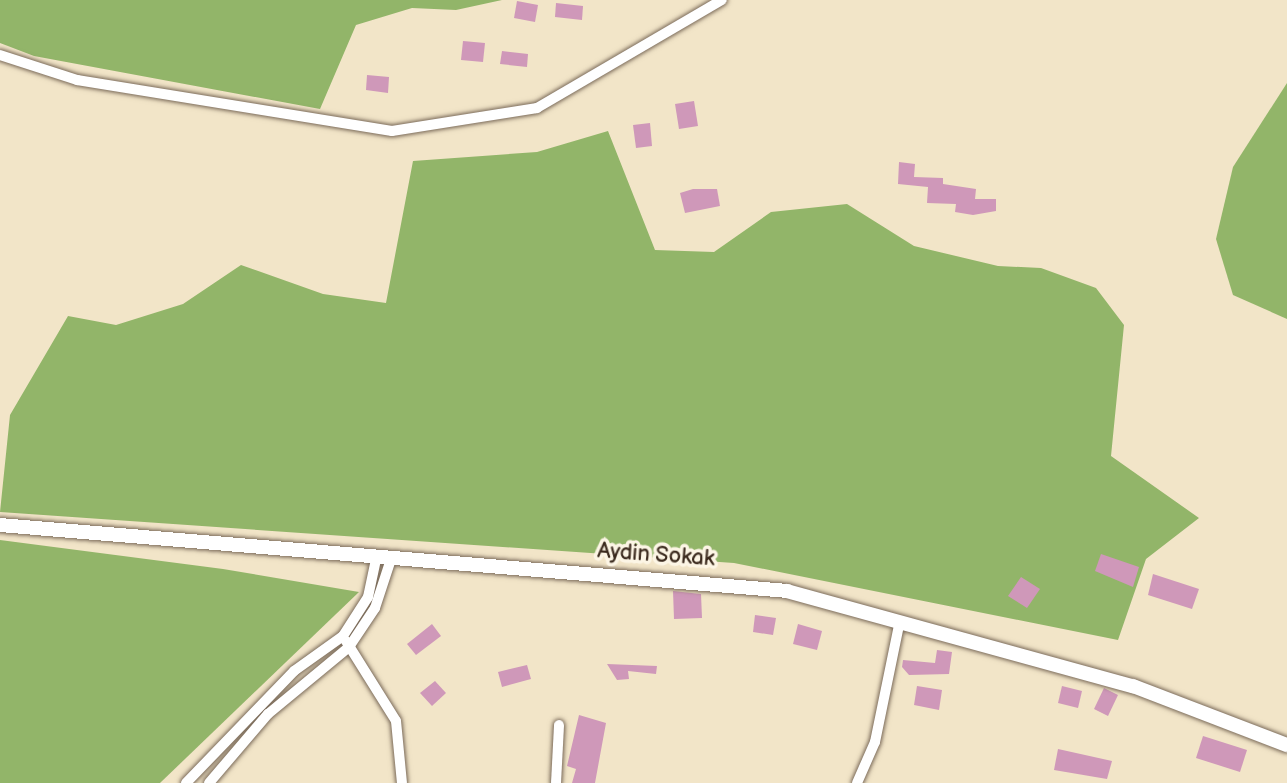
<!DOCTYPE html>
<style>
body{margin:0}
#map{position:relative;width:1287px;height:783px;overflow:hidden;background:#f2e5c8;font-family:"Balsamiq Sans",sans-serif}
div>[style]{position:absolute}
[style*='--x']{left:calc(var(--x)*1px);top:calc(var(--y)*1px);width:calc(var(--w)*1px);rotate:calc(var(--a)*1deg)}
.forest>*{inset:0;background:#92b569}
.building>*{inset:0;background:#cf98b9}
.roads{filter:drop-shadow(0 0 2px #7b6b5a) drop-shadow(0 0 2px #7b6b5a)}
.street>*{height:10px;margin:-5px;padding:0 5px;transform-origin:5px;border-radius:5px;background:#fff}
.secondary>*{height:14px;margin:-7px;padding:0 7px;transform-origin:7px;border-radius:7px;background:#fff}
span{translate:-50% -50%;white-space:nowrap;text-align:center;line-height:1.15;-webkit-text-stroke:7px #fcf5e5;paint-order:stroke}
.street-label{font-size:22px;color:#3b2a1e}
</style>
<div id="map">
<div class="forest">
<i style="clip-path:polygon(0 0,502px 0,456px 10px,412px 8px,356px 25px,320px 109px,34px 56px,0 43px)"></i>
<i style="clip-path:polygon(1287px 83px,1287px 319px,1233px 295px,1216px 239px,1233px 167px)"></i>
<i style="clip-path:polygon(608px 131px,655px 250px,714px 252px,771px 212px,847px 204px,914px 246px,998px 266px,1041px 268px,1096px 288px,1124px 325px,1111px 456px,1199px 518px,1146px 559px,1118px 640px,734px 563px,0 512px,10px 415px,68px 316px,116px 325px,183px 304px,241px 265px,323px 294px,386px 303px,413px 161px,537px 152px)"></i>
<i style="clip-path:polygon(0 540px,223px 569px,359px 592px,160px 783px,0 783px)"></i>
</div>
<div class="building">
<i style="clip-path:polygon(517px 1px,538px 5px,535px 22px,514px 18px)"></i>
<i style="clip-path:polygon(556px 3px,583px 6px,582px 20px,555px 17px)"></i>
<i style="clip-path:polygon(463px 41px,485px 43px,483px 62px,461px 60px)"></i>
<i style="clip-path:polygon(502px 51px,528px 54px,527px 67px,500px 64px)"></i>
<i style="clip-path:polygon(367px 75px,389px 77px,388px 93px,366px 90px)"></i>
<i style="clip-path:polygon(694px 101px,698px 126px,679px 129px,675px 104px)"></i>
<i style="clip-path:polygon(650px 123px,652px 146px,636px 148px,633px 125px)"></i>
<i style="clip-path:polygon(899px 162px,915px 164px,914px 177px,943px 178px,943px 184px,976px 189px,975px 199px,996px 199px,996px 211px,973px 215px,955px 212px,956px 204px,927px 203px,928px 187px,898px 184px)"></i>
<i style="clip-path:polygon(693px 189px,717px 189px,720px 206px,685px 213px,680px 193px)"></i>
<i style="clip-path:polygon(1101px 554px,1139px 567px,1133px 587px,1095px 571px)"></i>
<i style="clip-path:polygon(1153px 574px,1199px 589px,1192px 609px,1148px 595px)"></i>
<i style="clip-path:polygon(1021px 577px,1040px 589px,1027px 608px,1008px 596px)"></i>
<i style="clip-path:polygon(673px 591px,701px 594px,702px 618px,674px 619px)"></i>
<i style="clip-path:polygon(755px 615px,776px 618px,773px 635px,753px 632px)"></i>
<i style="clip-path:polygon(432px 624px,441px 636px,416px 655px,407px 644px)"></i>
<i style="clip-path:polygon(798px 624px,822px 631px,817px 650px,793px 644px)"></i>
<i style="clip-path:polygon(937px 650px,952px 652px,949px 674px,909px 675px,902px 667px,903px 660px,935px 663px)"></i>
<i style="clip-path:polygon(607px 664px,657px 666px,656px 674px,628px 671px,629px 679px,617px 680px)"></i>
<i style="clip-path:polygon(527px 665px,531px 679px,502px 687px,498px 672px)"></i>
<i style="clip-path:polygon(435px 681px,446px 693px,432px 706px,420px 693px)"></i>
<i style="clip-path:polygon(917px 686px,942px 690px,939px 710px,914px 705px)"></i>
<i style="clip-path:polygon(1062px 686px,1082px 691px,1078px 708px,1058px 703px)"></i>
<i style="clip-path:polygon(1104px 688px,1118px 695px,1108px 716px,1094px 709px)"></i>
<i style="clip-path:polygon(579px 715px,606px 723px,595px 783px,572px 783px,576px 769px,567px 766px)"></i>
<i style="clip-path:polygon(1203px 736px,1247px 750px,1240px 772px,1196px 758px)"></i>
<i style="clip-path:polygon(1058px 749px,1112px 761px,1107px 779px,1054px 770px)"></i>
</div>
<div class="roads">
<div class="street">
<i style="--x:0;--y:55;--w:81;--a:18"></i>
<i style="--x:77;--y:80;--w:319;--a:9.2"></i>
<i style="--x:392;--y:131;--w:147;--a:-9"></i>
<i style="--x:537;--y:108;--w:214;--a:-30.3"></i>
<i style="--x:346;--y:641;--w:94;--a:58"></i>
<i style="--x:396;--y:721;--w:62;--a:84.5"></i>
<i style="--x:186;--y:783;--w:156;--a:-46"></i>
<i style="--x:294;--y:671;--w:60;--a:-35.5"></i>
<i style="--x:343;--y:636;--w:46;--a:-57.3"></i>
<i style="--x:368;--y:597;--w:40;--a:-78"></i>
<i style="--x:209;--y:783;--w:91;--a:-49.5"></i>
<i style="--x:268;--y:714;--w:105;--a:-39.6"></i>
<i style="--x:349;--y:647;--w:47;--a:-56.3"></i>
<i style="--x:375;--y:608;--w:52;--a:-71.9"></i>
<i style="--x:556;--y:783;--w:58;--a:-87"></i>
<i style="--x:857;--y:783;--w:45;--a:-66.3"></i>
<i style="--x:875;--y:742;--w:119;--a:-78.4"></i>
</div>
<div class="secondary">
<i style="--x:0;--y:525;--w:790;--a:4.79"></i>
<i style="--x:787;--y:591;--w:359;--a:15.4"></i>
<i style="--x:1133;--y:686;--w:165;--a:21"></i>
</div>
</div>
<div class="street-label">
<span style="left:656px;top:555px;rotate:4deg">Aydin Sokak</span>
</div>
</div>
